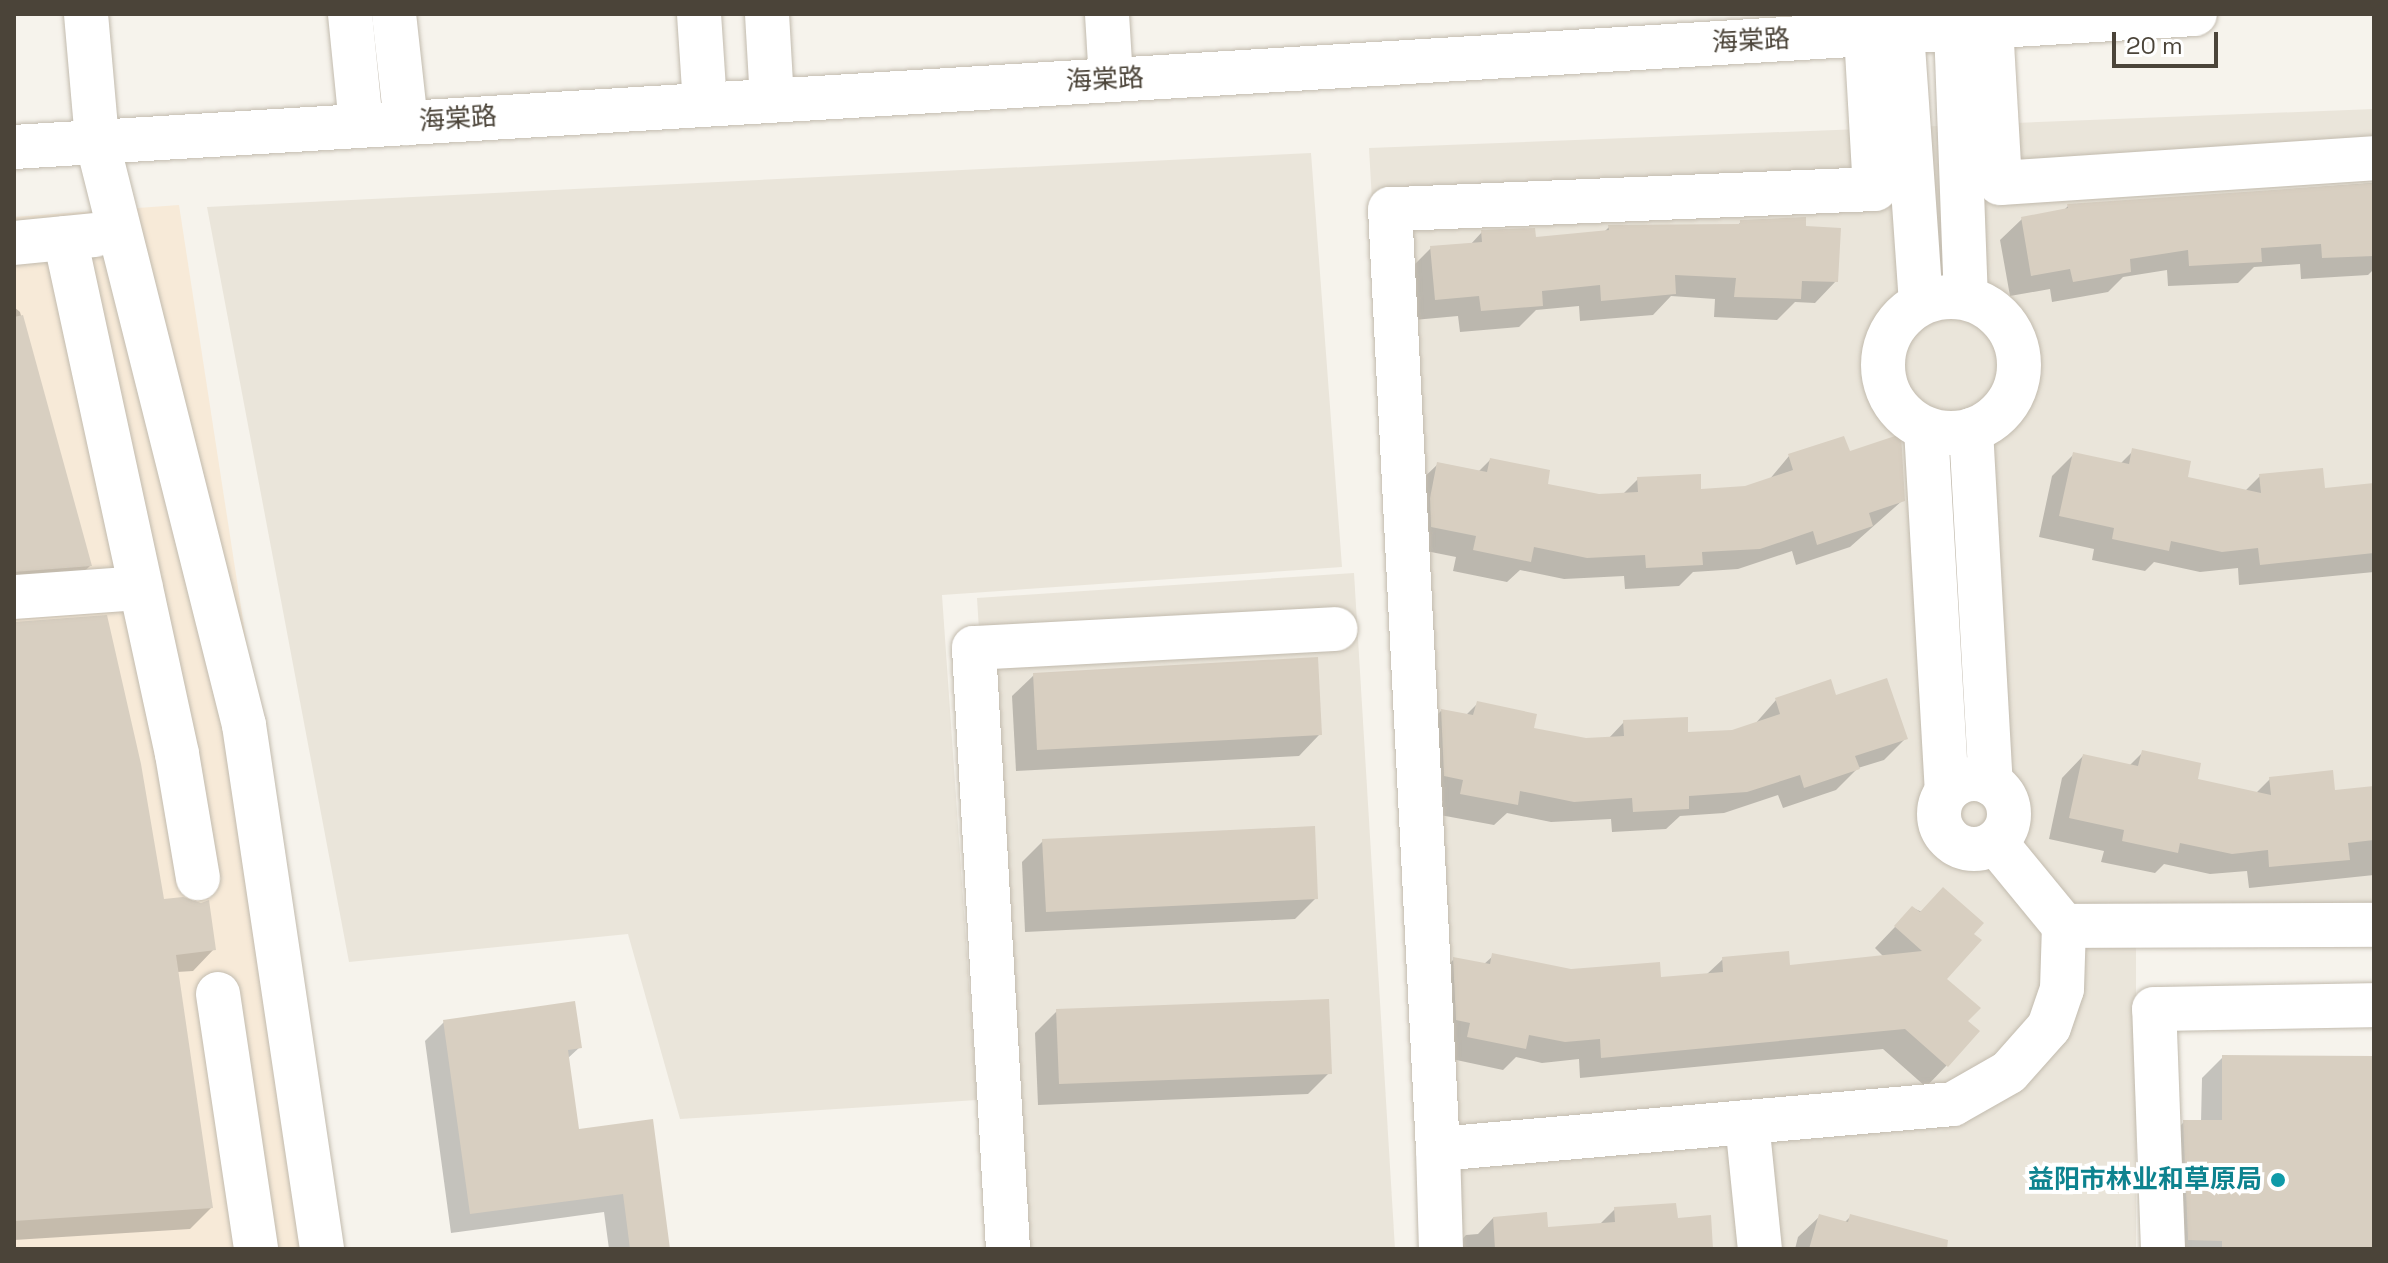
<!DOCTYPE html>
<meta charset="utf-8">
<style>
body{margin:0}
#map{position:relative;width:2388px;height:1263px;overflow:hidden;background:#f6f3ec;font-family:"Space Grotesk","Noto Sans SC",sans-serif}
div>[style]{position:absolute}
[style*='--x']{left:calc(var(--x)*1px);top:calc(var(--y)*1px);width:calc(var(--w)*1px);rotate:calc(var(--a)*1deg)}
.residential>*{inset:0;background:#eae5da}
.commercial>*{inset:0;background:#f7ead8}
.shadow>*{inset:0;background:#0003}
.building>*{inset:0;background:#d8cfc1}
.roads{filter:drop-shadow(0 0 2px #c2bbae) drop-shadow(0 0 2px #c2bbae)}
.minor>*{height:44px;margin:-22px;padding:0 22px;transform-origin:22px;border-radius:22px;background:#fff}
.minor>.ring{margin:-22px;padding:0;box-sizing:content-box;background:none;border:44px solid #fff;border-radius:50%}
.dots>*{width:22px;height:22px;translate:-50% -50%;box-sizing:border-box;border:4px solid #fff;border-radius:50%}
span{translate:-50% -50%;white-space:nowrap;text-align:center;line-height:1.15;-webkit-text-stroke:8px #fff;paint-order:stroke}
.street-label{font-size:26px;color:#4b4439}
.culture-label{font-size:26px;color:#0d838f;font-weight:700}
.right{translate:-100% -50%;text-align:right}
.frame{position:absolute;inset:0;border:16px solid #4b4439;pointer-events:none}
.scale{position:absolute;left:2112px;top:32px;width:106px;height:36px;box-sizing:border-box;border:4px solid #4b4439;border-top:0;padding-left:10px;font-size:24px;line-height:28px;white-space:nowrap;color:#4b4439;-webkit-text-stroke:6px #fff;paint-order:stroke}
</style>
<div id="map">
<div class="residential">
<i style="clip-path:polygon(2374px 109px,2374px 938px,2136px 942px,2136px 1249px,1431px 1249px,1369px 148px)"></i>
<i style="clip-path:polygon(1311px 153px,1342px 567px,942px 595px,977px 1100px,680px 1119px,628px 934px,349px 962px,207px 207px)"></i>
<i style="clip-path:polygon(1354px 573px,1395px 1249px,1018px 1249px,977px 598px)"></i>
</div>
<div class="commercial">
<i style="clip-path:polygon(179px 205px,340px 1249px,14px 1249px,14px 217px)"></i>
</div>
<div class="shadow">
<i style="clip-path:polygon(2374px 183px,2374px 269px,2368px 275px,2301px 279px,2300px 264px,2254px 267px,2238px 283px,2168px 286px,2167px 270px,2123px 277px,2108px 292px,2052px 302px,2050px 289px,2010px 296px,2000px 240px,2022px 219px,2062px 212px,2068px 206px)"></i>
<i style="clip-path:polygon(1741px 222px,1803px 228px,1836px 281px,1815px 303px,1795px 302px,1777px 320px,1714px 317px,1715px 299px,1671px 296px,1653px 315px,1580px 321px,1579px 306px,1536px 310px,1519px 327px,1460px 332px,1458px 316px,1414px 320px,1410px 269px,1431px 248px,1470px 245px,1482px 232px,1534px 239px,1603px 233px,1609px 227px,1737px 226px)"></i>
<i style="clip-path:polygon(14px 307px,20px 312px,90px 566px,68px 587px,14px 591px)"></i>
<i style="clip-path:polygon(2133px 451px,2185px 478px,2245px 491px,2260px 476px,2323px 490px,2374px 485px,2374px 572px,2239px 585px,2238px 568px,2200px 572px,2154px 562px,2145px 571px,2092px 560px,2094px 549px,2039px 537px,2052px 476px,2074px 454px,2120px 464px)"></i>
<i style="clip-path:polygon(1848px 454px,1903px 500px,1850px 547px,1796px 565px,1792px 551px,1738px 569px,1693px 572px,1679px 586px,1625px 589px,1624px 576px,1564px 579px,1520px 570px,1507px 582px,1453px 571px,1456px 557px,1411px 548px,1416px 485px,1438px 464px,1478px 472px,1490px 460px,1545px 485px,1599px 496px,1622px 495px,1638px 479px,1700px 491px,1745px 488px,1769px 480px,1789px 456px)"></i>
<i style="clip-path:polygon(14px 624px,162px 901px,214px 949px,193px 971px,177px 972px,211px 1208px,190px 1229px,14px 1240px)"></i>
<i style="clip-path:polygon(1034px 675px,1320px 734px,1299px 756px,1016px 771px,1012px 696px)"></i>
<i style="clip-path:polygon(1835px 698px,1906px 738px,1884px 760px,1858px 768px,1836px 790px,1783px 808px,1778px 795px,1724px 813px,1680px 816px,1666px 829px,1612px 832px,1611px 819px,1551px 822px,1507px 813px,1494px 825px,1440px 815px,1443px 801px,1423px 797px,1420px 732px,1441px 711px,1465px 716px,1477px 704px,1532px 729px,1586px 740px,1608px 739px,1624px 722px,1686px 734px,1732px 732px,1755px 724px,1776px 700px)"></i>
<i style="clip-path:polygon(2142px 753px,2195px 781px,2255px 794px,2270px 779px,2333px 792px,2374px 788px,2374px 875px,2249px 888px,2247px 871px,2210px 874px,2164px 864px,2155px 873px,2101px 862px,2104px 851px,2049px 839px,2062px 778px,2083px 756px,2129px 766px)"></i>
<i style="clip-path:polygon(1043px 841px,1316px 898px,1295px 919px,1025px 932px,1022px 862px)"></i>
<i style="clip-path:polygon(1913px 908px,1972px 934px,1944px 979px,1966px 1022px,1947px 1065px,1926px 1087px,1883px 1049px,1580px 1078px,1579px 1059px,1542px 1063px,1516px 1057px,1503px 1070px,1447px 1058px,1433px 981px,1454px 959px,1483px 965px,1493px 956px,1571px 971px,1660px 979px,1706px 975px,1723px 959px,1788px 968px,1884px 957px,1875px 948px)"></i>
<i style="clip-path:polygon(1057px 1011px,1329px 1073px,1308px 1094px,1038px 1105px,1035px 1033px)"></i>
<i style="clip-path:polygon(444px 1022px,580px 1047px,567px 1059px,577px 1131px,668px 1249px,609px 1249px,604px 1212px,451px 1233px,425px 1041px)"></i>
<i style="clip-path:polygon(2223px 1057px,2374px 1058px,2374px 1249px,2167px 1249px,2163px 1143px,2184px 1122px,2201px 1122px,2202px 1078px)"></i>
<i style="clip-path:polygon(1615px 1209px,1676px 1220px,1711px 1249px,1453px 1249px,1466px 1235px,1478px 1234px,1493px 1218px,1546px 1229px,1598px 1226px)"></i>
<i style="clip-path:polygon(1820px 1216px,1844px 1223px,1851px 1216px,1940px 1249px,1795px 1249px,1798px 1237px)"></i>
</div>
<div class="building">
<i style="clip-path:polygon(2374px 183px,2374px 256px,2322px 258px,2321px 244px,2261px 248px,2262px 262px,2189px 266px,2188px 250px,2130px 259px,2131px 272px,2073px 282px,2070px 269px,2031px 276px,2021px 217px,2068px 208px,2067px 204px)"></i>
<i style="clip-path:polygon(1806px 217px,1806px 226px,1841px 228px,1838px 282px,1802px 281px,1801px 299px,1734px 297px,1736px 278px,1675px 275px,1676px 294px,1601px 301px,1600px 285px,1542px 291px,1543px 306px,1481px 311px,1479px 296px,1435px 300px,1430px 246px,1482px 242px,1481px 230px,1535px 228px,1536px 237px,1609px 230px,1608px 225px,1740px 224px,1740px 220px)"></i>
<i style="clip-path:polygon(23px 315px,92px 566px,14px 572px,14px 317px)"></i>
<i style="clip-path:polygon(1901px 434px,1905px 501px,1869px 513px,1873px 526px,1817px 545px,1813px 531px,1760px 549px,1702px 552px,1703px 565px,1646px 568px,1645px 555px,1587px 558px,1534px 547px,1531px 562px,1473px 550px,1476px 536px,1431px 527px,1430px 498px,1437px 462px,1487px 472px,1490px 458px,1550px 470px,1548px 484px,1599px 494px,1638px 492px,1637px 477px,1701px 474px,1701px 489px,1745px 486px,1793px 470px,1788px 454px,1844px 436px,1850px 451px)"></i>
<i style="clip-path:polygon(2132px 448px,2191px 461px,2188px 477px,2261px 493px,2259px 474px,2323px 468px,2325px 488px,2374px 483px,2374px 553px,2260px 565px,2258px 548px,2222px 552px,2171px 541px,2169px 551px,2112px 539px,2114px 528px,2059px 516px,2073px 452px,2129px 464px)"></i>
<i style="clip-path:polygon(107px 615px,141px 764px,164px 899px,183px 897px,201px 903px,209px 900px,216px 950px,176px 955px,213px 1208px,14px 1221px,14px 622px)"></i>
<i style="clip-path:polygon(1318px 657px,1322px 735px,1037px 750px,1033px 673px)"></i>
<i style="clip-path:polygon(1887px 678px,1908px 739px,1855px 756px,1860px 769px,1804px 788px,1800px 775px,1747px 792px,1689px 796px,1689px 809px,1633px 812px,1632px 798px,1574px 802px,1520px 791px,1518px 805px,1460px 794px,1463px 780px,1444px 776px,1441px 709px,1473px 715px,1477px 701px,1537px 714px,1534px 728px,1586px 738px,1624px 736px,1623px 720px,1688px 717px,1688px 732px,1732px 730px,1780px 714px,1775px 698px,1831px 679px,1836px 695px)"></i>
<i style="clip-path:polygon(2142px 750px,2201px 763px,2198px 779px,2271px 795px,2269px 777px,2333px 770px,2335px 790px,2374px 786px,2374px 840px,2348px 843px,2350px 860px,2269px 867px,2268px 850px,2232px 854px,2180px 843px,2178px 853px,2122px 841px,2124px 830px,2069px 818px,2083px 754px,2138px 766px)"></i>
<i style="clip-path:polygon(1315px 826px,1318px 899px,1046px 912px,1042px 839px)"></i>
<i style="clip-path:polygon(1943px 887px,1984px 923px,1974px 934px,1982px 940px,1947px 979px,1981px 1008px,1968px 1021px,1980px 1031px,1948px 1067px,1905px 1029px,1601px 1058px,1600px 1039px,1565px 1042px,1529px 1035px,1526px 1049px,1467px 1037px,1470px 1023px,1456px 1020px,1453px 957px,1490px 964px,1492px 953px,1571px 969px,1660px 962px,1661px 977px,1723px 972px,1722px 957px,1789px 951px,1790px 965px,1922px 951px,1894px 926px,1912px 906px,1920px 912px)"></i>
<i style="clip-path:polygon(1329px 999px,1332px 1074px,1059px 1084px,1056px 1009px)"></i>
<i style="clip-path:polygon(575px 1001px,582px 1048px,568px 1050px,579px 1129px,653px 1119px,670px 1249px,630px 1249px,623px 1194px,470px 1214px,443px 1020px)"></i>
<i style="clip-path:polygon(2222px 1055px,2374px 1056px,2374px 1249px,2222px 1249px,2222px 1241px,2188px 1240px,2183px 1120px,2222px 1120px)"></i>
<i style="clip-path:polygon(1676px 1203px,1678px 1218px,1711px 1215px,1713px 1249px,1495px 1249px,1493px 1217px,1547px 1212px,1548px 1227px,1615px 1222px,1614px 1207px)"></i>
<i style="clip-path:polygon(1819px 1214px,1848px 1222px,1850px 1214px,1948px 1240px,1947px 1249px,1809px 1249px)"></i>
</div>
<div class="roads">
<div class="minor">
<i style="--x:86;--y:14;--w:127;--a:85"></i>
<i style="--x:97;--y:141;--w:602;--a:75.87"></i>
<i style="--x:244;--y:725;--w:530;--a:81.53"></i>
<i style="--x:350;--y:14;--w:112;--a:84.3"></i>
<i style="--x:394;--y:14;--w:110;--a:83.7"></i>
<i style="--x:699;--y:14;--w:90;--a:86.2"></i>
<i style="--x:767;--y:14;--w:86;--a:86.7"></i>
<i style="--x:1107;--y:14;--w:66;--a:86.5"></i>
<i style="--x:1991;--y:26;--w:157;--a:86.7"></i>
<i style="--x:2000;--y:183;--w:375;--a:-3.8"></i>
<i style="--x:1956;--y:28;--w:269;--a:87.9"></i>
<i style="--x:1902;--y:32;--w:271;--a:86"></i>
<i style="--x:1866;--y:34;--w:155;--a:86.7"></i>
<i style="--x:1875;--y:189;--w:485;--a:177.6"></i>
<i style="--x:1390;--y:209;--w:941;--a:87.08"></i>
<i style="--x:1438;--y:1149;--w:517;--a:-4.99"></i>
<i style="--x:1953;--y:1104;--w:64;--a:-29.7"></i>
<i style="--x:2009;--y:1072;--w:60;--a:-48.4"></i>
<i style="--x:2049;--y:1027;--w:40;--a:-71.1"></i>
<i style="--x:2062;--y:989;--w:63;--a:-88.2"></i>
<i style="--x:2064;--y:926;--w:310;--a:-0.2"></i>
<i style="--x:14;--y:147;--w:2185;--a:-3.49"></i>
<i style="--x:65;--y:238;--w:528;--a:77.75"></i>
<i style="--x:177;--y:754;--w:126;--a:80.4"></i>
<i style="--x:14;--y:243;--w:81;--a:-5.6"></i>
<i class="ring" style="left:1883px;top:297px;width:92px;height:92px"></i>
<i style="--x:1926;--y:429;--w:363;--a:86.7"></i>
<i style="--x:1971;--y:430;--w:354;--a:86.8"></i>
<i style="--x:14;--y:597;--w:127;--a:-4.1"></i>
<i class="ring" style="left:1939px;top:779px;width:26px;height:26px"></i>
<i style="--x:1995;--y:842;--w:109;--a:50.6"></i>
<i style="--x:218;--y:994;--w:258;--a:81.5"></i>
<i style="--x:1747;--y:1122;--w:128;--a:84.2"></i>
<i style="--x:1438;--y:1149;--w:100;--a:88.3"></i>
<i style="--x:1008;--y:1249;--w:602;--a:-93.24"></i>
<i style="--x:974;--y:648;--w:362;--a:-3"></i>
<i style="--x:2163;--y:1249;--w:240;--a:-92.1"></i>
<i style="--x:2154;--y:1009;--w:220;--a:-1"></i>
</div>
</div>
<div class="dots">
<i style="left:2278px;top:1180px;background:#0f9aa8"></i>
</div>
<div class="street-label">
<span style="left:1751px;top:41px;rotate:-3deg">海棠路</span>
<span style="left:1105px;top:80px;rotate:-3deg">海棠路</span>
<span style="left:458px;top:119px;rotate:-4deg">海棠路</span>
</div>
<div class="culture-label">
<span class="right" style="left:2262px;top:1180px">益阳市林业和草原局</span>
</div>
<div class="frame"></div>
<div class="scale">20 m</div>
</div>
